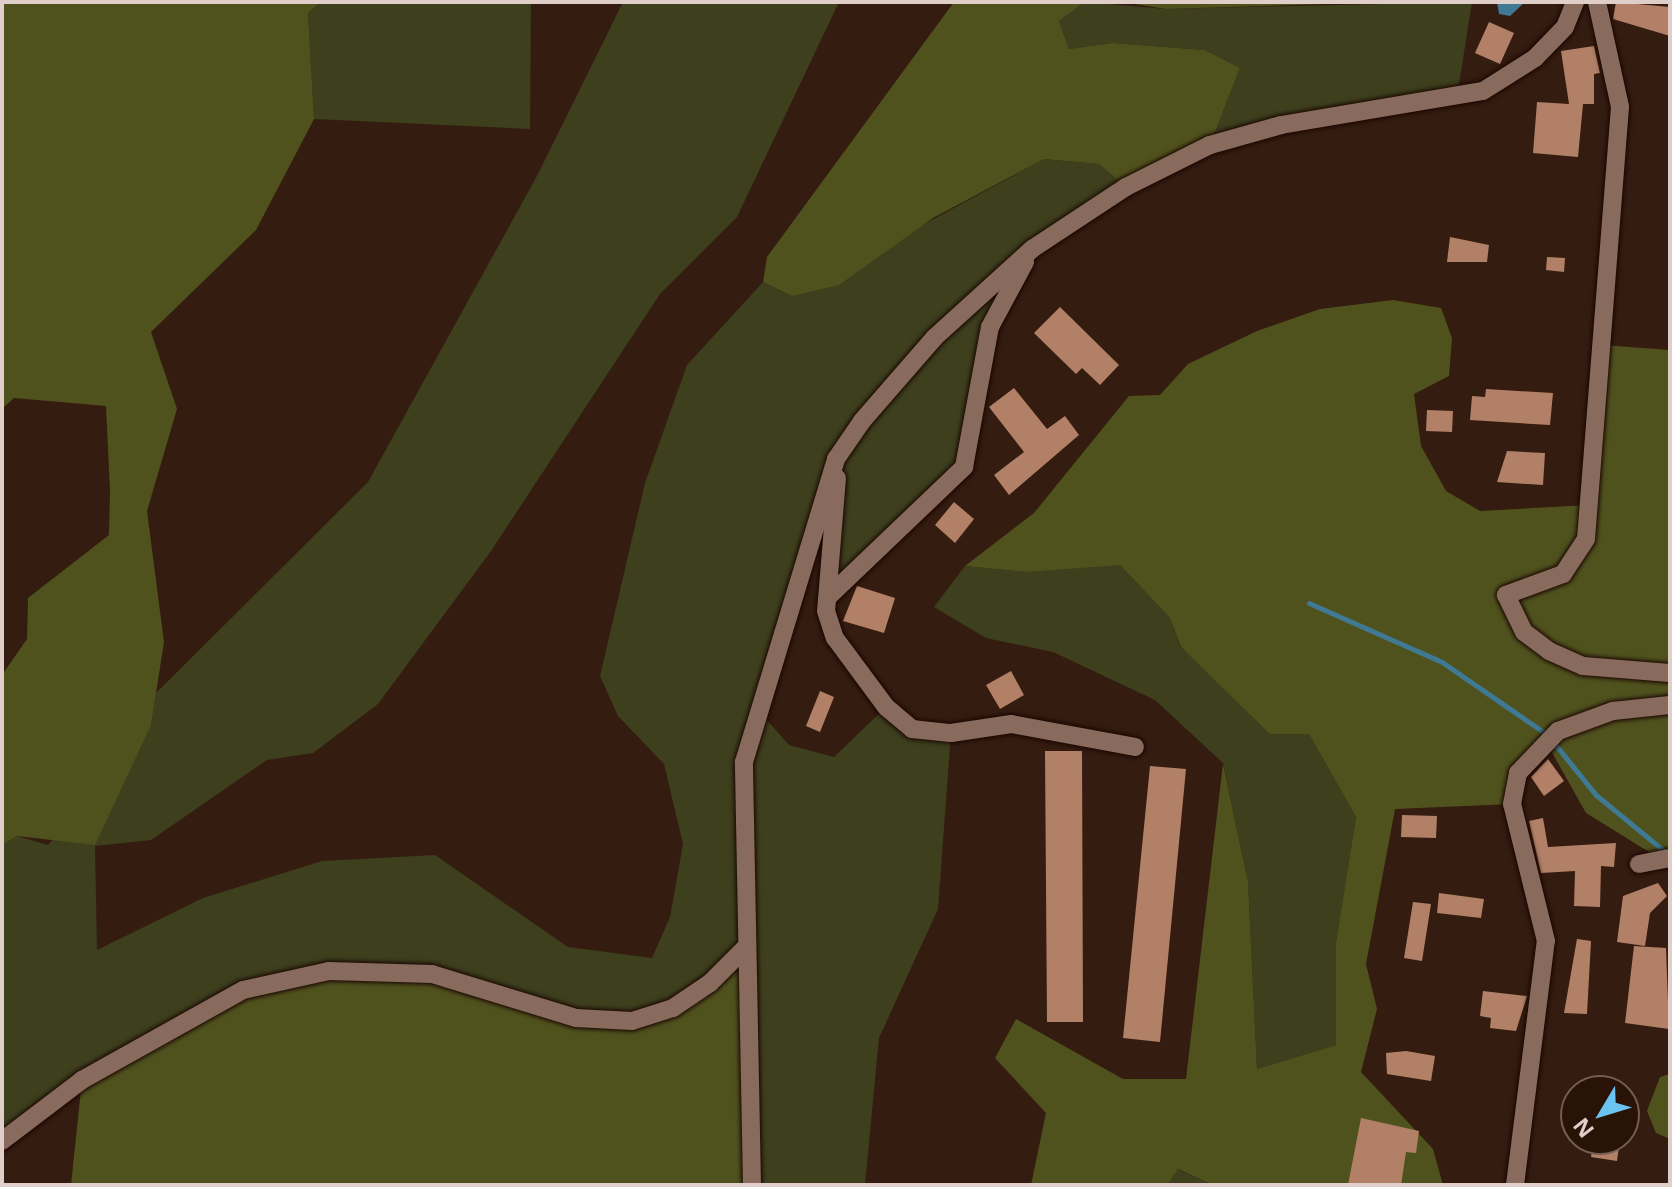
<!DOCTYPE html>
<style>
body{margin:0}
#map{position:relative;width:1672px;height:1187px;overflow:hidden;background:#341c10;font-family:"Noto Sans",sans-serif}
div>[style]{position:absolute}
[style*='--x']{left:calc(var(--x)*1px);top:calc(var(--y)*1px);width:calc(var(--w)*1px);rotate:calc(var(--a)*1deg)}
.green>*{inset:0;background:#3d3f1d}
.forest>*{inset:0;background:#50521e}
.water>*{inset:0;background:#3f7993}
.stream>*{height:5px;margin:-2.5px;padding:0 2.5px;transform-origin:2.5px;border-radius:2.5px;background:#3f7993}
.building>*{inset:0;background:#b28067}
.roads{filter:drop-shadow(0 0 2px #1a0600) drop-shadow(0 0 2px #1a0600)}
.minor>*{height:18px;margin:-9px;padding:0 9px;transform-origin:9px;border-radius:9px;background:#886b5d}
span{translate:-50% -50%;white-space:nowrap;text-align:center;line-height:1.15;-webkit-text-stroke:8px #291307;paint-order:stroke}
.frame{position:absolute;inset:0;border:4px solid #e0cfc8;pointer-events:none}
.north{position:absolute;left:1560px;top:1075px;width:80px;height:80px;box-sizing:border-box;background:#291307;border:2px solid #725e54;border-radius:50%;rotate:232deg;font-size:22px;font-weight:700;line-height:32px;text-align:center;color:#e0cfc8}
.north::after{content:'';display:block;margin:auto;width:28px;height:36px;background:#6bc3f2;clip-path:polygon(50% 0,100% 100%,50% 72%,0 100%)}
</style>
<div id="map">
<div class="green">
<i style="clip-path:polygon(321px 2px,531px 2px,530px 129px,314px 119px,308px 13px)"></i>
<i style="clip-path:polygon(623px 2px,839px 2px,737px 217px,660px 294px,491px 551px,378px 704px,313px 753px,267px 760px,151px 840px,95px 846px,97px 950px,203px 898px,322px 861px,435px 855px,568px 947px,652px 958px,670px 917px,683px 844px,664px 764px,618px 716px,600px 676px,645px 483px,687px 365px,763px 282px,792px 296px,1044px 159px,1099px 164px,1126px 187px,1032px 249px,990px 327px,964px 467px,827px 598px,836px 463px,759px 711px,789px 745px,834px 757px,886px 707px,912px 729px,951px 733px,938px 909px,879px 1038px,865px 1185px,752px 1185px,710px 983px,632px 1021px,243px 990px,2px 1141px,2px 845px,17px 836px,48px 845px,151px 725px,156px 693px,368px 482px,537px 176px)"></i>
<i style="clip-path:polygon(1085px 2px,1166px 9px,1472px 2px,1457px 97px,1210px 145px,1240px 68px,1205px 50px,1112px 43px,1069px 49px,1059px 21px)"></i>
<i style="clip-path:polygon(1119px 564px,1170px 618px,1181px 648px,1309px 734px,1356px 817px,1336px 942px,1336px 1045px,1257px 1069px,1248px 882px,1223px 763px,1155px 700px,1053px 652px,986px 638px,934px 607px,965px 566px,1027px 572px)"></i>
<i style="clip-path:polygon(1177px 1169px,1213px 1185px,1167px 1185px)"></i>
</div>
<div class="forest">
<i style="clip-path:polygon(2px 2px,321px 2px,308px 13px,314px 119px,256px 230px,151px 332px,177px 409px,147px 511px,164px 642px,151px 725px,95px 845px,17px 836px,2px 845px,2px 675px,27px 639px,28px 598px,109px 535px,110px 491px,106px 406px,14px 398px,2px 409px)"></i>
<i style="clip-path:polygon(954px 2px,1085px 2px,1059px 21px,1069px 49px,1112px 43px,1205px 50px,1240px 68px,1210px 145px,1126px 187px,1099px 164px,1044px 159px,933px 218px,839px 285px,792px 296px,763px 282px,767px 257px)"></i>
<i style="clip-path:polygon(1122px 2px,1387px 2px,1166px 9px)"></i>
<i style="clip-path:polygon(1393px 300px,1441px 308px,1452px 338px,1449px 376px,1414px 394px,1421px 446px,1446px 491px,1480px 511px,1589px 505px,1602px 345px,1670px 350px,1670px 865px,1586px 813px,1545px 740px,1512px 804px,1395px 809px,1366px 964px,1377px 1009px,1361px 1072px,1433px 1149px,1443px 1185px,1213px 1185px,1178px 1169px,1167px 1185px,1031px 1185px,1046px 1113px,995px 1058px,1016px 1019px,1123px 1079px,1186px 1079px,1223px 764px,1248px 882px,1257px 1069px,1336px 1045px,1336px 942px,1356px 817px,1309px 734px,1270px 734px,1181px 647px,1170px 618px,1120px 565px,1027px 572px,965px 566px,1034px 513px,1129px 396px,1160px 395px,1188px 364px,1257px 331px,1320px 309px)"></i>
<i style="clip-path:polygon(747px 946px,752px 1185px,71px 1185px,82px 1080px,184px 1019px,329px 971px,432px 974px,576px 1018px,673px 1008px)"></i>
<i style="clip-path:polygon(1670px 1074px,1670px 1139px,1656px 1133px,1647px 1111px,1660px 1077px)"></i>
</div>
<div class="water">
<i style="clip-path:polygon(1497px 2px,1525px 2px,1510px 16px,1499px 14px)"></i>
</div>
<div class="stream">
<i style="--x:1309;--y:603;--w:145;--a:23.9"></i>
<i style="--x:1442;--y:662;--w:129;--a:34.6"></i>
<i style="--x:1554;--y:743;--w:67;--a:51.1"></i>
<i style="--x:1596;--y:795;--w:94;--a:39.4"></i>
</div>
<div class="building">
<i style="clip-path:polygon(1616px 2px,1670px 7px,1670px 36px,1613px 19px)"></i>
<i style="clip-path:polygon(1489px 22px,1514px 33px,1500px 64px,1475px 53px)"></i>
<i style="clip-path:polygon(1594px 46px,1600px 73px,1594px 74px,1594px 104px,1583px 104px,1578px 157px,1533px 153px,1537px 102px,1569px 104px,1561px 51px)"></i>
<i style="clip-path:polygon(1450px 237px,1489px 245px,1487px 262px,1447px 262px)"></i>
<i style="clip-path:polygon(1547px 257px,1565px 258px,1564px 272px,1546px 270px)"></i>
<i style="clip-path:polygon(1060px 307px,1119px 365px,1100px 385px,1082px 368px,1076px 374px,1034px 333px)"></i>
<i style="clip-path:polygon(1014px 388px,1047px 429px,1065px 416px,1079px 435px,1009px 495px,994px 475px,1024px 452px,989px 407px)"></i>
<i style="clip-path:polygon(1486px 389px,1553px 393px,1550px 425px,1470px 420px,1472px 396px,1485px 397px)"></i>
<i style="clip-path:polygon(1427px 410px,1453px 411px,1452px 432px,1426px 431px)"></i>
<i style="clip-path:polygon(1507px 451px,1545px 453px,1543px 485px,1497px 482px)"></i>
<i style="clip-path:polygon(954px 502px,974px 519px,955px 543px,935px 525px)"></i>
<i style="clip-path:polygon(857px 586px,895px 598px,884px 633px,843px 621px)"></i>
<i style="clip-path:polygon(1011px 671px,1024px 695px,1000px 709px,986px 685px)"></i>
<i style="clip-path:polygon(820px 691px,834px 697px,820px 732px,806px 726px)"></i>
<i style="clip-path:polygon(1045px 751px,1082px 751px,1083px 1022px,1047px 1022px)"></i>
<i style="clip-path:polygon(1548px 759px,1564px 781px,1544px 796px,1531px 777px)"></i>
<i style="clip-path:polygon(1150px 766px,1186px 769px,1160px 1042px,1123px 1038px)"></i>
<i style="clip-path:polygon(1402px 815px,1437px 816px,1436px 838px,1401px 837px)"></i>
<i style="clip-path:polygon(1543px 818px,1548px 847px,1616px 843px,1614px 867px,1601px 866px,1600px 907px,1574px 906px,1575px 871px,1541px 873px,1529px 821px)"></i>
<i style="clip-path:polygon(1658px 883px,1667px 896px,1650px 913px,1645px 946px,1617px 942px,1623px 896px)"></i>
<i style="clip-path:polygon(1439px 893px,1484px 899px,1481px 918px,1437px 913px)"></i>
<i style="clip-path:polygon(1413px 902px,1431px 904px,1422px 961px,1404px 958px)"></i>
<i style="clip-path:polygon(1577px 939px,1591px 941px,1587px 1014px,1564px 1013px)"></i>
<i style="clip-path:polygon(1634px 946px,1666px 948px,1669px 1029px,1625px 1023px)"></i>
<i style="clip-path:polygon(1483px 991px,1527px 996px,1516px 1031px,1490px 1028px,1491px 1018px,1480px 1016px)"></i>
<i style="clip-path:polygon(1406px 1051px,1435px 1056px,1431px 1081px,1387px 1074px,1386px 1053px)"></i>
<i style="clip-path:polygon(1361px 1118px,1419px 1131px,1416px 1153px,1406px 1152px,1401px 1185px,1348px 1185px)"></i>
<i style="clip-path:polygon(1594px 1139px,1620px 1139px,1617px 1161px,1591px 1157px)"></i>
</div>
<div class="roads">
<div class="minor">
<i style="--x:1597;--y:2;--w:107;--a:77.6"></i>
<i style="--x:1620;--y:107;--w:433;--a:94.5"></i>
<i style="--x:1586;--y:539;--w:42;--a:123.3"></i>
<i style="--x:1563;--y:574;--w:61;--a:159.8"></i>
<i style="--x:1506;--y:595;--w:41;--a:64.1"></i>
<i style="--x:1524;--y:632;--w:31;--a:37"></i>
<i style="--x:1549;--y:651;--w:37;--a:24"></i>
<i style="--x:1583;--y:666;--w:87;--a:4.6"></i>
<i style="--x:837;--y:478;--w:133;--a:94.7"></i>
<i style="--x:826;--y:611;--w:28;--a:72"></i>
<i style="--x:835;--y:638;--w:86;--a:53.5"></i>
<i style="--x:886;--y:707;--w:34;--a:40"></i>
<i style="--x:912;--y:729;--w:39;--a:6"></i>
<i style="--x:951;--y:733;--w:61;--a:-8.5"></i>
<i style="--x:1011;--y:724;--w:126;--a:10.5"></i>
<i style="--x:827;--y:598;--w:190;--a:-43.7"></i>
<i style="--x:964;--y:467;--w:142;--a:-79.5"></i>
<i style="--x:990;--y:327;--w:74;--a:-61.7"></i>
<i style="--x:1639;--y:864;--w:32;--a:-11"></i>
<i style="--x:2;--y:1141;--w:101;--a:-37.3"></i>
<i style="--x:82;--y:1080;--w:184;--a:-29.2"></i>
<i style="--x:243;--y:990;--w:88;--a:-12.5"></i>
<i style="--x:329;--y:971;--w:103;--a:1.7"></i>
<i style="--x:432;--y:974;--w:151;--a:17"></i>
<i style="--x:576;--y:1018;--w:56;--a:3.1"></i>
<i style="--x:632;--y:1021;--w:43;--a:-17.6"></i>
<i style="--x:673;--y:1008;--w:45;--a:-34"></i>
<i style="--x:710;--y:983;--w:52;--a:-45"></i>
<i style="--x:752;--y:1185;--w:423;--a:-91.1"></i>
<i style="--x:744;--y:762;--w:317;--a:-73.1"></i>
<i style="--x:836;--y:459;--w:46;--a:-55.6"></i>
<i style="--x:862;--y:421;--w:111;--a:-49"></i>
<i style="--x:935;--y:337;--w:131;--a:-42.2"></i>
<i style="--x:1032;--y:249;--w:113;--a:-33.4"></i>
<i style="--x:1126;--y:187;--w:94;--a:-26.6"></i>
<i style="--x:1210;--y:145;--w:74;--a:-15.7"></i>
<i style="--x:1281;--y:125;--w:205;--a:-9.6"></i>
<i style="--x:1483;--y:91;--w:62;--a:-32.4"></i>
<i style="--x:1535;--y:58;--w:43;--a:-45.9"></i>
<i style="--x:1565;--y:27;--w:27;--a:-68"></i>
<i style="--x:1515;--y:1185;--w:246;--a:-82.8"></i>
<i style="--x:1546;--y:941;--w:141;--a:-103.9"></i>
<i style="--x:1512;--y:804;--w:32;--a:-79"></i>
<i style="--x:1518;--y:773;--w:58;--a:-46.4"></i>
<i style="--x:1558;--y:731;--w:59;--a:-20"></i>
<i style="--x:1613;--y:711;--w:57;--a:-6"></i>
</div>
</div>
<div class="frame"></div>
<div class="north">N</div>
</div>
